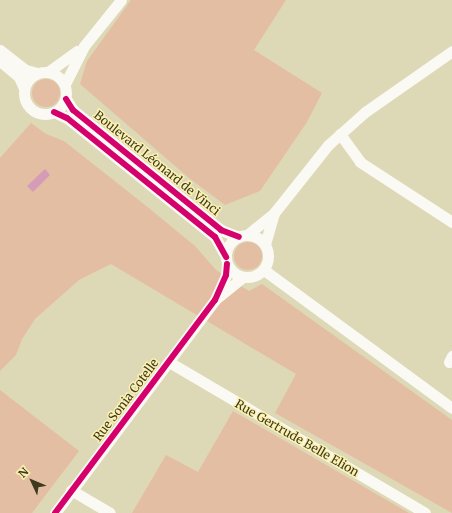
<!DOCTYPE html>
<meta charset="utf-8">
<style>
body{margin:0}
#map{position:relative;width:452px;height:513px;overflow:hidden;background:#ddd8b6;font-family:Merriweather,serif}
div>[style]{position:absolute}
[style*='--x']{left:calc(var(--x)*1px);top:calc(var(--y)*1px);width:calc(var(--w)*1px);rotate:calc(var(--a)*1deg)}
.green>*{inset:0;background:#e4bea3}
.round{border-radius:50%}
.water>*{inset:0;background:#d49cb7}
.minor>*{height:11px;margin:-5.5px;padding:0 5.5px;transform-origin:5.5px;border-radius:5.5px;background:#faf9f4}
.minor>.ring{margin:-5.5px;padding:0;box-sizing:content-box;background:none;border:11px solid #faf9f4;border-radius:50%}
.cycleway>*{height:6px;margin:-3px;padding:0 3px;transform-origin:3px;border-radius:3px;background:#d6006c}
span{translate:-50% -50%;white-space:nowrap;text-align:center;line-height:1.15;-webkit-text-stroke:3px #fcf1b1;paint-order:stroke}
.street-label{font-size:12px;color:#3e3a20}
.north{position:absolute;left:12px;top:461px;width:40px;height:40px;-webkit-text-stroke:3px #fcf1b1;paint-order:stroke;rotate:314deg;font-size:11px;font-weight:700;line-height:16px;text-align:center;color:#3e3a20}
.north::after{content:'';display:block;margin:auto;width:14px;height:18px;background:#3e3a20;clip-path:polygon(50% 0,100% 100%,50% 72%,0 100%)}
</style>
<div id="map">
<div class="green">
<i style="clip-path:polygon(131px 0,286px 0,254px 50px,322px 93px,307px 122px,260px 191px,225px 205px,189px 178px,80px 84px,87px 61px)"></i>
<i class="round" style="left:32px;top:79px;width:28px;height:28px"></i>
<i style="clip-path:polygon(31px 123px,46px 134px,64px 141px,150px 209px,195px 246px,216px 270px,249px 291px,262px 284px,452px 420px,452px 513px,275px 413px,296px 374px,111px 264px,79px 280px,35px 319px,22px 339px,16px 355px,0 371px,0 158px)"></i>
<i class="round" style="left:234px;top:242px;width:28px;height:28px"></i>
<i style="clip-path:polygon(0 390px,79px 451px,32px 513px,0 513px)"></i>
<i style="clip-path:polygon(233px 411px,285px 441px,409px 513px,132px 513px,166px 455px,198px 472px)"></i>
</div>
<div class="water">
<i style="clip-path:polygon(45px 169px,50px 175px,33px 192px,27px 186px)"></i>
</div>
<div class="minor">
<i style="--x:0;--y:50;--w:33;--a:38"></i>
<i style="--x:26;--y:70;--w:11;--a:15"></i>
<i style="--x:0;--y:61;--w:25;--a:40"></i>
<i style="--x:19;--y:77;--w:12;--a:66"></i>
<i class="ring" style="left:24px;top:72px;width:31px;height:31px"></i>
<i style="--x:48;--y:72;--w:36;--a:-36"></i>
<i style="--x:65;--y:84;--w:42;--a:-63.4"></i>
<i style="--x:84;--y:46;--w:59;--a:-51.2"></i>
<i style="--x:66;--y:99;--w:13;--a:58"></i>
<i style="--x:73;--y:110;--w:191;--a:39"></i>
<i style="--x:221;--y:230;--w:19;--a:21"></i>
<i style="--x:54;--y:112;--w:14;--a:25"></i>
<i style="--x:67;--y:118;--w:190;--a:38.8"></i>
<i style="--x:215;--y:237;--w:23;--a:61"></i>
<i style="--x:340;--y:134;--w:34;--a:54"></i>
<i style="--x:360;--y:162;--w:110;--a:33.1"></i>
<i style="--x:274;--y:213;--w:87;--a:-51.5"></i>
<i style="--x:328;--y:145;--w:50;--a:-41.7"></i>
<i style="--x:365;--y:112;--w:106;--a:-35"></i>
<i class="ring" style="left:226px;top:235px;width:31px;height:31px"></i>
<i style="--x:247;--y:235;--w:35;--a:-39"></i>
<i style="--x:274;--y:213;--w:32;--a:106"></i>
<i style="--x:264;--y:270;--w:233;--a:36.3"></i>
<i style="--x:217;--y:298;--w:33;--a:-39"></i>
<i style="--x:169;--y:362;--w:297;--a:30.5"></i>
<i style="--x:449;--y:362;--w:7;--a:-63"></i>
<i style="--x:71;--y:490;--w:45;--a:30.5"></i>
<i style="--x:55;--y:513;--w:266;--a:-53.1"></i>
<i style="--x:215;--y:300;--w:27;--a:-66"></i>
<i style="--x:226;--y:275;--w:11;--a:-85"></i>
</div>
<div class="cycleway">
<i style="--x:66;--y:99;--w:13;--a:58"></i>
<i style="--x:73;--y:110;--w:191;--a:39"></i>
<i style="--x:221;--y:230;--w:19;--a:21"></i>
<i style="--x:54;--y:112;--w:14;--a:25"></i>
<i style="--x:67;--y:118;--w:190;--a:38.8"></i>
<i style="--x:215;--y:237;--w:23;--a:61"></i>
<i style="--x:55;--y:513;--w:266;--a:-53.1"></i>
<i style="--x:215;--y:300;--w:27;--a:-66"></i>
<i style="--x:226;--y:275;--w:11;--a:-85"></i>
</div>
<div class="street-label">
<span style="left:157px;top:163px;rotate:39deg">Boulevard Léonard de Vinci</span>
<span style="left:126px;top:400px;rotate:-53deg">Rue Sonia Cotelle</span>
<span style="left:297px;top:438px;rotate:30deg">Rue Gertrude Belle Elion</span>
</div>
<div class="north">N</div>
</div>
